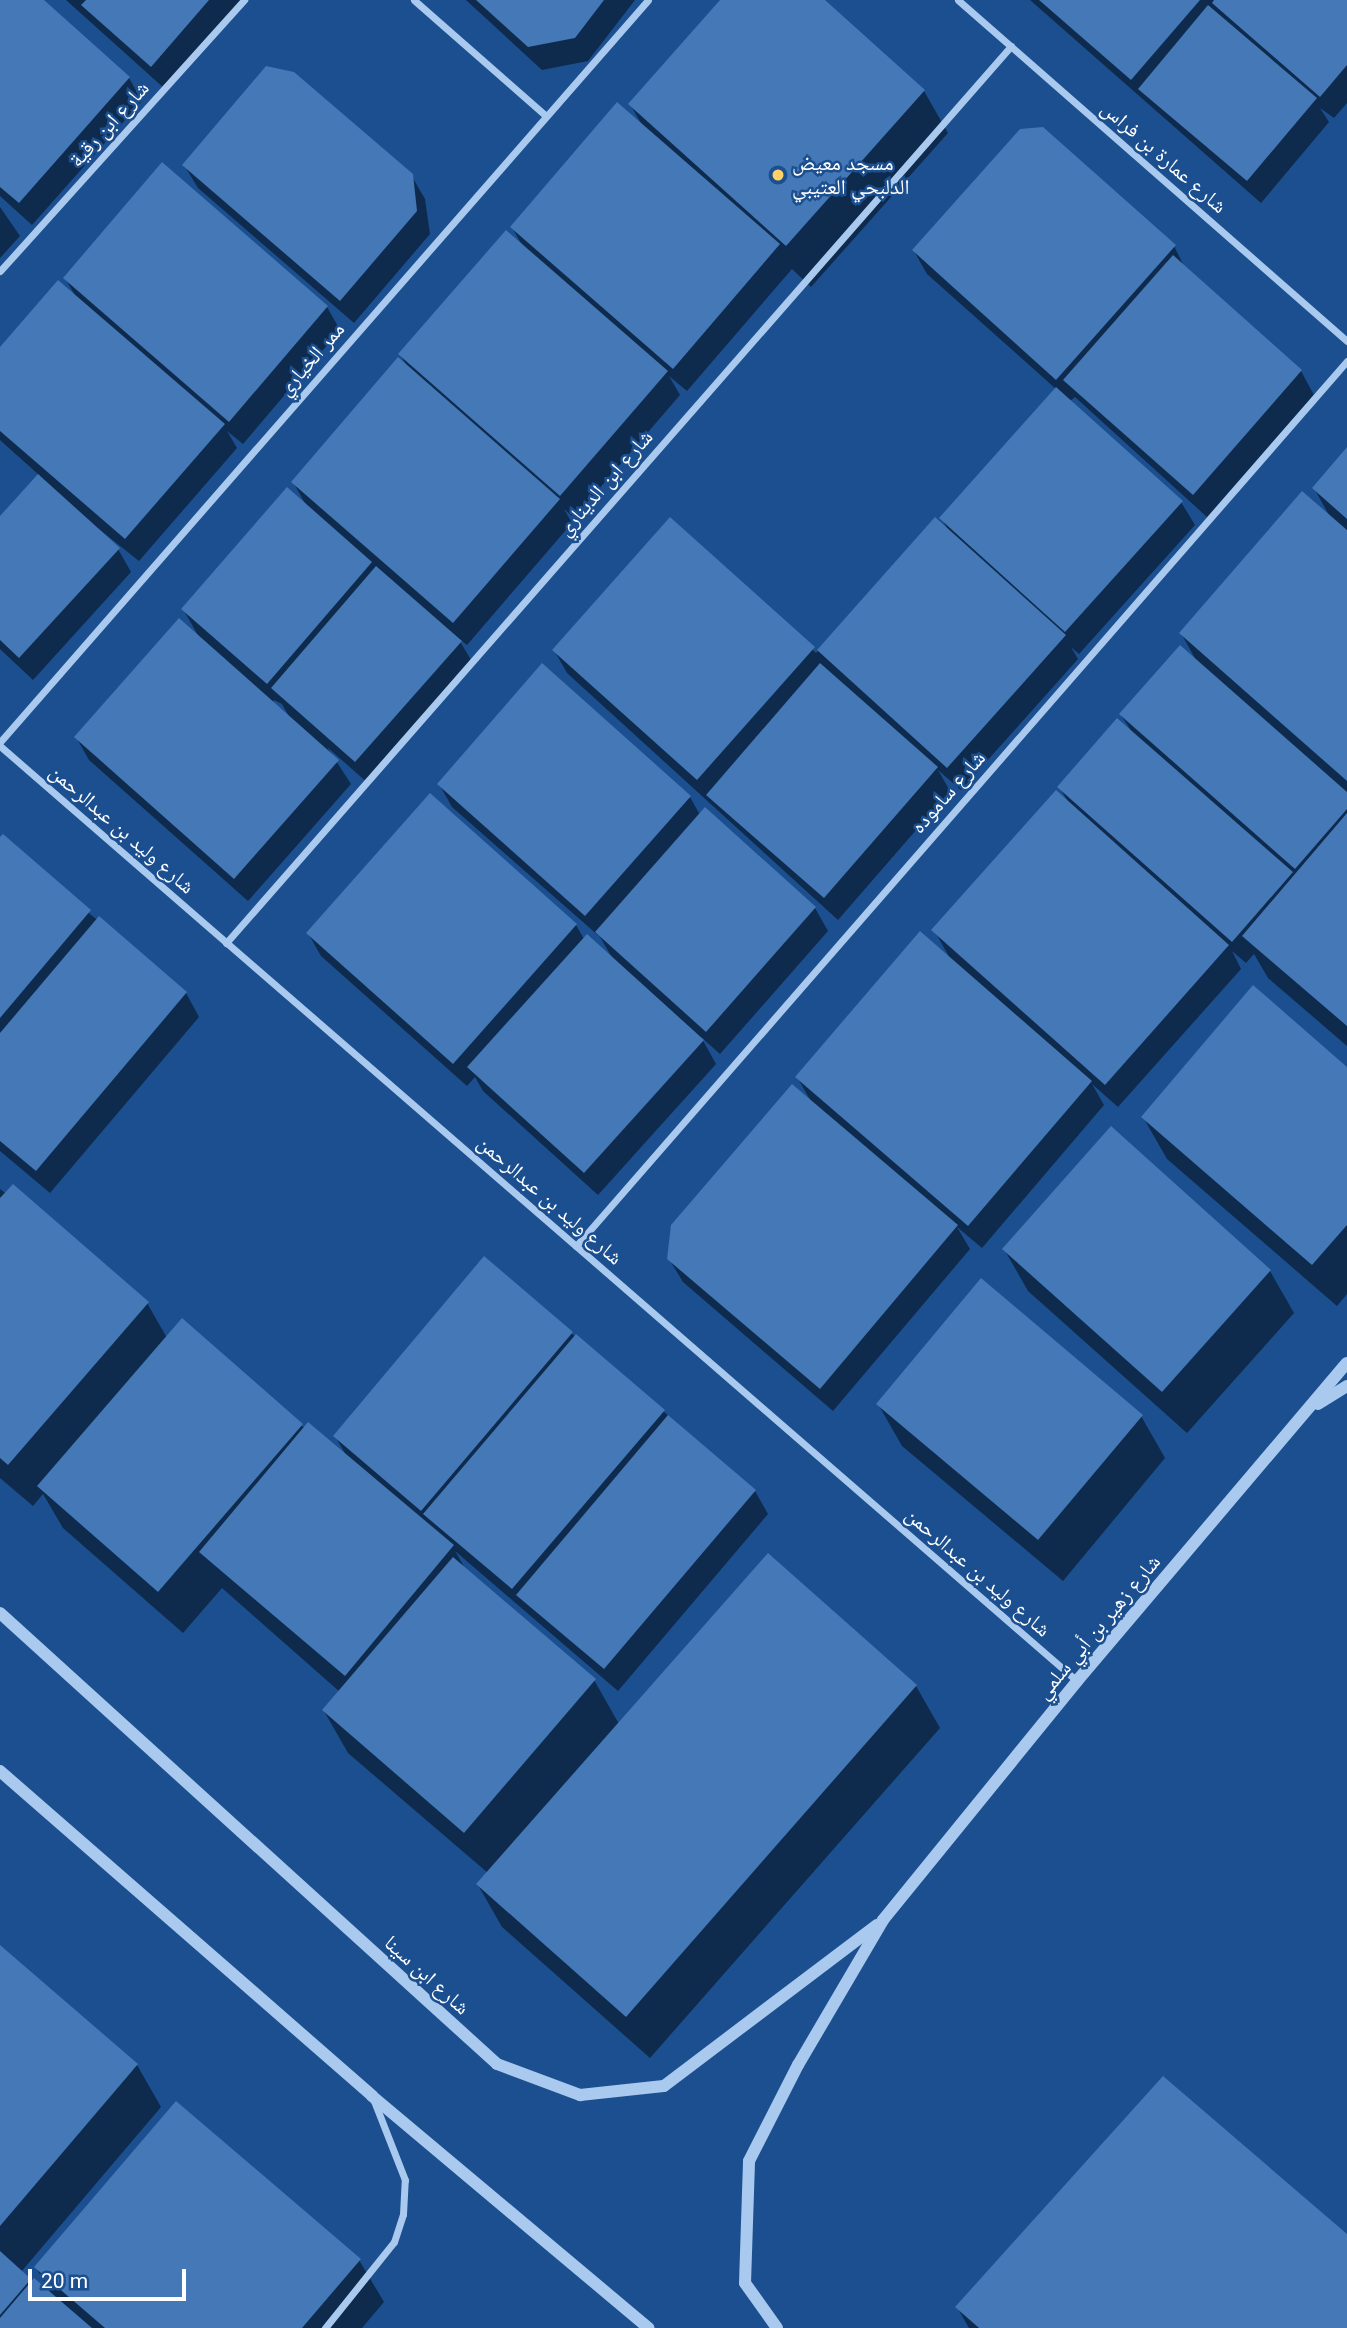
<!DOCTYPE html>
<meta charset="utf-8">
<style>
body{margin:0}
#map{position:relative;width:1347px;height:2328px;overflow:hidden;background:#1b4f8f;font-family:Roboto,"Noto Naskh Arabic",sans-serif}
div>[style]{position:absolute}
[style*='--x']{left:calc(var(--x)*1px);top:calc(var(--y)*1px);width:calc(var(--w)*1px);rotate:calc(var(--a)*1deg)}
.shadow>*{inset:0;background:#0007}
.building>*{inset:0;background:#4478b7}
.minor>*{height:7px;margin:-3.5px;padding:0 3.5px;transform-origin:3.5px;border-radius:3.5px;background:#a9c9ee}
.tertiary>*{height:12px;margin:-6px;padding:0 6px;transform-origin:6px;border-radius:6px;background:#a9c9ee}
.dots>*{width:19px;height:19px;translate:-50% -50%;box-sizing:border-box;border:4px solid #1b4f8f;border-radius:50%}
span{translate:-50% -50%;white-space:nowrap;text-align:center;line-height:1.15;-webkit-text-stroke:5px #1b4f8f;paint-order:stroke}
.street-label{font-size:21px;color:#fff}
.poi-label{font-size:21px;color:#fff}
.left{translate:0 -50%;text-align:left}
.scale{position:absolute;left:28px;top:2269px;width:158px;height:32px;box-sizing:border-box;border:4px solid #fff;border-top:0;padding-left:9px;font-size:21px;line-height:24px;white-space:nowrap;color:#fff;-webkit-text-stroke:5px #1b4f8f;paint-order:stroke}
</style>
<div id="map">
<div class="shadow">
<i style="clip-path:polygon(0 0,42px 0,129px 78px,142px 101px,32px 225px,0 196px)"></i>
<i style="clip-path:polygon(66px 0,243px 0,165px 89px)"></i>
<i style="clip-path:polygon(466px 0,635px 0,588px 61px,542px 70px)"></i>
<i style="clip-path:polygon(evenodd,722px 0,822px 0,924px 91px,948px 133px,811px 287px,792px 269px,687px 391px,669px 376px,680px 395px,574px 518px,564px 509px,572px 523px,467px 645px,458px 638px,474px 665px,369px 784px,327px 747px,351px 784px,248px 901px,89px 760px,76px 737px,199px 637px,183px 609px,306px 505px,293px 482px,408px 368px,400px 354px,522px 245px,512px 227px,642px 125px,630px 104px,722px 0,274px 700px,282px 704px,290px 718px,272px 703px,274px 700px)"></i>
<i style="clip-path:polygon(1030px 0,1347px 0,1347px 103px,1334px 118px,1320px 108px,1329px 122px,1261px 203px)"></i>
<i style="clip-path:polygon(184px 165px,411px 175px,425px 199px,430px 234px,354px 323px,198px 188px)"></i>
<i style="clip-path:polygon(0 207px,20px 236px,0 258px)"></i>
<i style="clip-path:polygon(1174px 246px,1186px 270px,1301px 371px,1314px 395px,1207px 517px,1075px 397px,1070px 401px,1181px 502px,1195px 525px,1079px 654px,1071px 647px,1078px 659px,961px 790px,938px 770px,950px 791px,838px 920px,567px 673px,554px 650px,671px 520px,816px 653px,935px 520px,949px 531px,941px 518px,1056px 389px,927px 274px,914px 251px)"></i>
<i style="clip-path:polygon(65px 278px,327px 307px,340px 330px,243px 444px,227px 431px,237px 448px,139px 561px,75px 510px,118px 549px,131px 572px,33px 680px,0 649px,0 518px,39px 475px,0 440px,0 350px,76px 297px)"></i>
<i style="clip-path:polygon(1347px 450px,1347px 1046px,1268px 978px,1254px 954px,1246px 963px,1232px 951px,1241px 969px,1118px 1107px,1092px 1084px,1104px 1105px,982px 1248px,957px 1227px,970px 1249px,833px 1411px,683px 1282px,669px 1259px,812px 1103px,797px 1077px,951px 960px,934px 930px,1067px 800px,1059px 787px,1132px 732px,1121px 715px,1197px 662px,1181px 633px,1330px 517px,1314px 488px)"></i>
<i style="clip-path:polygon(439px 784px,690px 797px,700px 815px,815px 908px,828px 931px,720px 1054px,701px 1037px,716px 1064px,598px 1195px,483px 1091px,475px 1077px,467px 1086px,321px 956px,308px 933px,430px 795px,576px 925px,584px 939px,613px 959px,600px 937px,452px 807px)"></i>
<i style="clip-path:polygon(0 840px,186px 993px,199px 1017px,50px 1193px,0 1151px)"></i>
<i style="clip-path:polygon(1347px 1069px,1347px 1294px,1337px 1306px,1167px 1159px,1143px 1117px)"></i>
<i style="clip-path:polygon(0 1189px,147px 1303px,167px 1338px,346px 1455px,335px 1436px,571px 1333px,663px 1411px,755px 1491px,768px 1514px,618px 1691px,455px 1551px,466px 1570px,594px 1680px,619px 1724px,768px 1556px,916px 1686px,940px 1728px,650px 2058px,502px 1927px,478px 1885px,488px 1873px,348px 1753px,324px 1711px,340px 1692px,222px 1588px,183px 1633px,63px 1528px,43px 1494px,33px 1506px,0 1478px)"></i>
<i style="clip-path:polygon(1004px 1249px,1270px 1271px,1294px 1313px,1187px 1433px,1028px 1291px)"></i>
<i style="clip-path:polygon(878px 1404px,1141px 1416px,1165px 1458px,1063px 1581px,902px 1446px)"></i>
<i style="clip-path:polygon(0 1947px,137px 2065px,161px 2107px,21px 2272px,52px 2296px,36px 2267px,359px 2260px,384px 2302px,362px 2328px,0 2328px)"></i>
<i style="clip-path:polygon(1347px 2236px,1347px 2328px,969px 2328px,957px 2307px)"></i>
</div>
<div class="building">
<i style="clip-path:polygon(0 0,44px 0,130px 77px,19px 203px,0 187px)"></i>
<i style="clip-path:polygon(86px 0,209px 0,151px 67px,81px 5px)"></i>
<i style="clip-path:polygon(476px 0,604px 0,575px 38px,528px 47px)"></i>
<i style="clip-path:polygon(720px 0,825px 0,925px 90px,786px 246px,628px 104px)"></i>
<i style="clip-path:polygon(1039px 0,1200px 0,1131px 80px)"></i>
<i style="clip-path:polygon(1214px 0,1347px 0,1347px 65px,1320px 97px,1212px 3px)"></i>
<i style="clip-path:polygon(1208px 5px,1317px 98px,1247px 181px,1138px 89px)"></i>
<i style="clip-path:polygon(266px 66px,294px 72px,413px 174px,417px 211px,340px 301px,182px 165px)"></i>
<i style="clip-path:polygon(617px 102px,780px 244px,673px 369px,510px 227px)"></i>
<i style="clip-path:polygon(1043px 127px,1176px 245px,1056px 380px,912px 250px,1020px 129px)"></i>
<i style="clip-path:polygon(162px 162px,328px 306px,229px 422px,63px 278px)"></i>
<i style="clip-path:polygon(506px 230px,668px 371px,560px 496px,398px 354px)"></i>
<i style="clip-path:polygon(1173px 255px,1302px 370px,1193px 495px,1063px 380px)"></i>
<i style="clip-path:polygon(58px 280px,225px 424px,125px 539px,0 431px,0 347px)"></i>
<i style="clip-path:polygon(398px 357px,560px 499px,453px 623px,291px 482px)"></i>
<i style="clip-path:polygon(1056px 387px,1183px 501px,1065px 632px,939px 518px)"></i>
<i style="clip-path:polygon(1347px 447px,1347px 519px,1312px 488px)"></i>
<i style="clip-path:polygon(38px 474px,120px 548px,19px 658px,0 640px,0 516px)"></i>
<i style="clip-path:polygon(287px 487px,372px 562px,267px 684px,181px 609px)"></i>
<i style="clip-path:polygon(1302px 491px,1347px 530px,1347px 781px,1179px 633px)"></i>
<i style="clip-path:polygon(670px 517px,815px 647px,697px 780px,552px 650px)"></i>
<i style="clip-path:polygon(935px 517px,1066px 635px,947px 768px,817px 650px)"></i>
<i style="clip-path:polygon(376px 566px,462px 641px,355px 762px,271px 688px)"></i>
<i style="clip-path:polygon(179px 618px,339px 760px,234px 879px,74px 737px)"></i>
<i style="clip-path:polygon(1180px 645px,1347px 792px,1347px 809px,1295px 869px,1119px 714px)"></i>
<i style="clip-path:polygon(542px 663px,691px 796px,585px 916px,437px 784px)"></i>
<i style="clip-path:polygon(820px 663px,938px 767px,824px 898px,706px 795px)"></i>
<i style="clip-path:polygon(1117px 718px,1293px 872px,1232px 942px,1057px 787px)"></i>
<i style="clip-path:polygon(1056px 790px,1229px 945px,1105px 1085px,931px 930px)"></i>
<i style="clip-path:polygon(430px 793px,577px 924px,453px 1064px,306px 933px)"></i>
<i style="clip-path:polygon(705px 807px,816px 907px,706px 1032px,595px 932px)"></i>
<i style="clip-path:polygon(1347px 813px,1347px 1026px,1242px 936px)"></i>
<i style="clip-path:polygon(3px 834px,91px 910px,0 1018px,0 837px)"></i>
<i style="clip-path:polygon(99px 916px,187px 992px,36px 1171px,0 1141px,0 1033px)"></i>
<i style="clip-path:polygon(920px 931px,1092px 1081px,968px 1226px,795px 1077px)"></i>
<i style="clip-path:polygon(587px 934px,704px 1040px,584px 1173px,467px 1067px)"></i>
<i style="clip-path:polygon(1253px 985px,1347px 1067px,1347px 1225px,1312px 1265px,1141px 1117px)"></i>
<i style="clip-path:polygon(792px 1084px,958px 1225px,820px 1389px,667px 1259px,671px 1225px)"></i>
<i style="clip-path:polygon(1111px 1126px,1271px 1270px,1162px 1392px,1002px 1249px)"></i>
<i style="clip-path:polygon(13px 1184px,149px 1302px,8px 1465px,0 1458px,0 1198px)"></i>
<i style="clip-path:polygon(484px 1256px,573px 1332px,421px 1511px,333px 1436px)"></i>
<i style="clip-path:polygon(981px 1278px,1143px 1415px,1038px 1540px,876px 1404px)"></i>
<i style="clip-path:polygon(182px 1318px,303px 1424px,158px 1592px,37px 1486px)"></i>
<i style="clip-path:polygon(576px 1334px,665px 1410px,512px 1589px,423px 1514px)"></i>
<i style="clip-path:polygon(668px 1415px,756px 1490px,604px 1669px,516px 1595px)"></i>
<i style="clip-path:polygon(308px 1422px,454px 1545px,345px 1676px,199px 1552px)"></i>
<i style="clip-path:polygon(768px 1553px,917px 1685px,626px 2017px,476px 1884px)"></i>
<i style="clip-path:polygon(453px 1557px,596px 1679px,464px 1833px,322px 1710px)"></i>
<i style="clip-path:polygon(0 1945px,138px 2064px,0 2226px)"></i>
<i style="clip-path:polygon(1163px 2076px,1347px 2234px,1347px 2328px,979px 2328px,955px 2307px)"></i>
<i style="clip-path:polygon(176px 2101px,361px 2259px,302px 2328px,105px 2328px,34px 2267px)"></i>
<i style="clip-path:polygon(0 2251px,31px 2279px,0 2315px)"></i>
<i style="clip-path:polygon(34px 2278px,92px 2328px,0 2328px,0 2318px)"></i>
</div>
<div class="minor">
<i style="--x:414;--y:0;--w:176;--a:41.3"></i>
<i style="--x:958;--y:0;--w:517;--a:41.24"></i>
<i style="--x:0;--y:271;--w:365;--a:-48"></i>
<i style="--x:0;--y:742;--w:985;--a:-48.87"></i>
<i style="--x:0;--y:746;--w:1426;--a:40.96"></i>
<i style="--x:226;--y:943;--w:1192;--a:-48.81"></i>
<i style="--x:576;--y:1246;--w:1174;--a:-48.94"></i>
<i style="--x:325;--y:2328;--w:110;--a:-51.3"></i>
<i style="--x:394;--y:2242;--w:29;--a:-72"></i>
<i style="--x:403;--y:2214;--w:34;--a:-87"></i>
<i style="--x:405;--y:2180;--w:85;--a:-111.4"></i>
</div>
<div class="tertiary">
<i style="--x:1318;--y:1404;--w:34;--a:-32"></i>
<i style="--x:0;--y:1613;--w:671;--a:42.22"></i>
<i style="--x:497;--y:2064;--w:89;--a:20.5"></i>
<i style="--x:580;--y:2095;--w:84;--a:-6.1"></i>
<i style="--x:664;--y:2086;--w:267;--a:-37.1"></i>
<i style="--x:0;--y:1771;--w:494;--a:41.1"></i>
<i style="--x:372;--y:2096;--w:361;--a:40"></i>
<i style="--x:777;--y:2328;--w:55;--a:-125.4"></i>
<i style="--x:745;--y:2283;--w:122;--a:-88.1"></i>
<i style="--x:749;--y:2161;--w:108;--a:-63"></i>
<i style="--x:798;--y:2065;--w:168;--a:-59.6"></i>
<i style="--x:883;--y:1920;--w:308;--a:-50.9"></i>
<i style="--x:1077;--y:1681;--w:417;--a:-49.7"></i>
</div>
<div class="dots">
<i style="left:778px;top:175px;background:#ffd166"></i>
</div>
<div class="street-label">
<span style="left:109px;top:124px;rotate:-48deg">شارع ابن رقية</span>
<span style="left:1164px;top:157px;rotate:41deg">شارع عمارة بن فراس</span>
<span style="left:311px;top:359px;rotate:-49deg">ممر الخياري</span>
<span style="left:605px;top:483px;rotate:-49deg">شارع ابن الديناري</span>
<span style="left:948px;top:792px;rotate:-49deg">شارع ساموده</span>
<span style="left:122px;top:829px;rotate:41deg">شارع وليد بن عبدالرحمن</span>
<span style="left:550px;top:1200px;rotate:41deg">شارع وليد بن عبدالرحمن</span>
<span style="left:978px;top:1572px;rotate:41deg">شارع وليد بن عبدالرحمن</span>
<span style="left:1098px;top:1627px;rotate:-50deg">شارع زهير بن أبي سلمي</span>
<span style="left:427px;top:1975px;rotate:42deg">شارع ابن سينا</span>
</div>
<div class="poi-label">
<span class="left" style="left:792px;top:175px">مسجد معيض<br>الدلبحي العتيبي</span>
</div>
<div class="scale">20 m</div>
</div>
